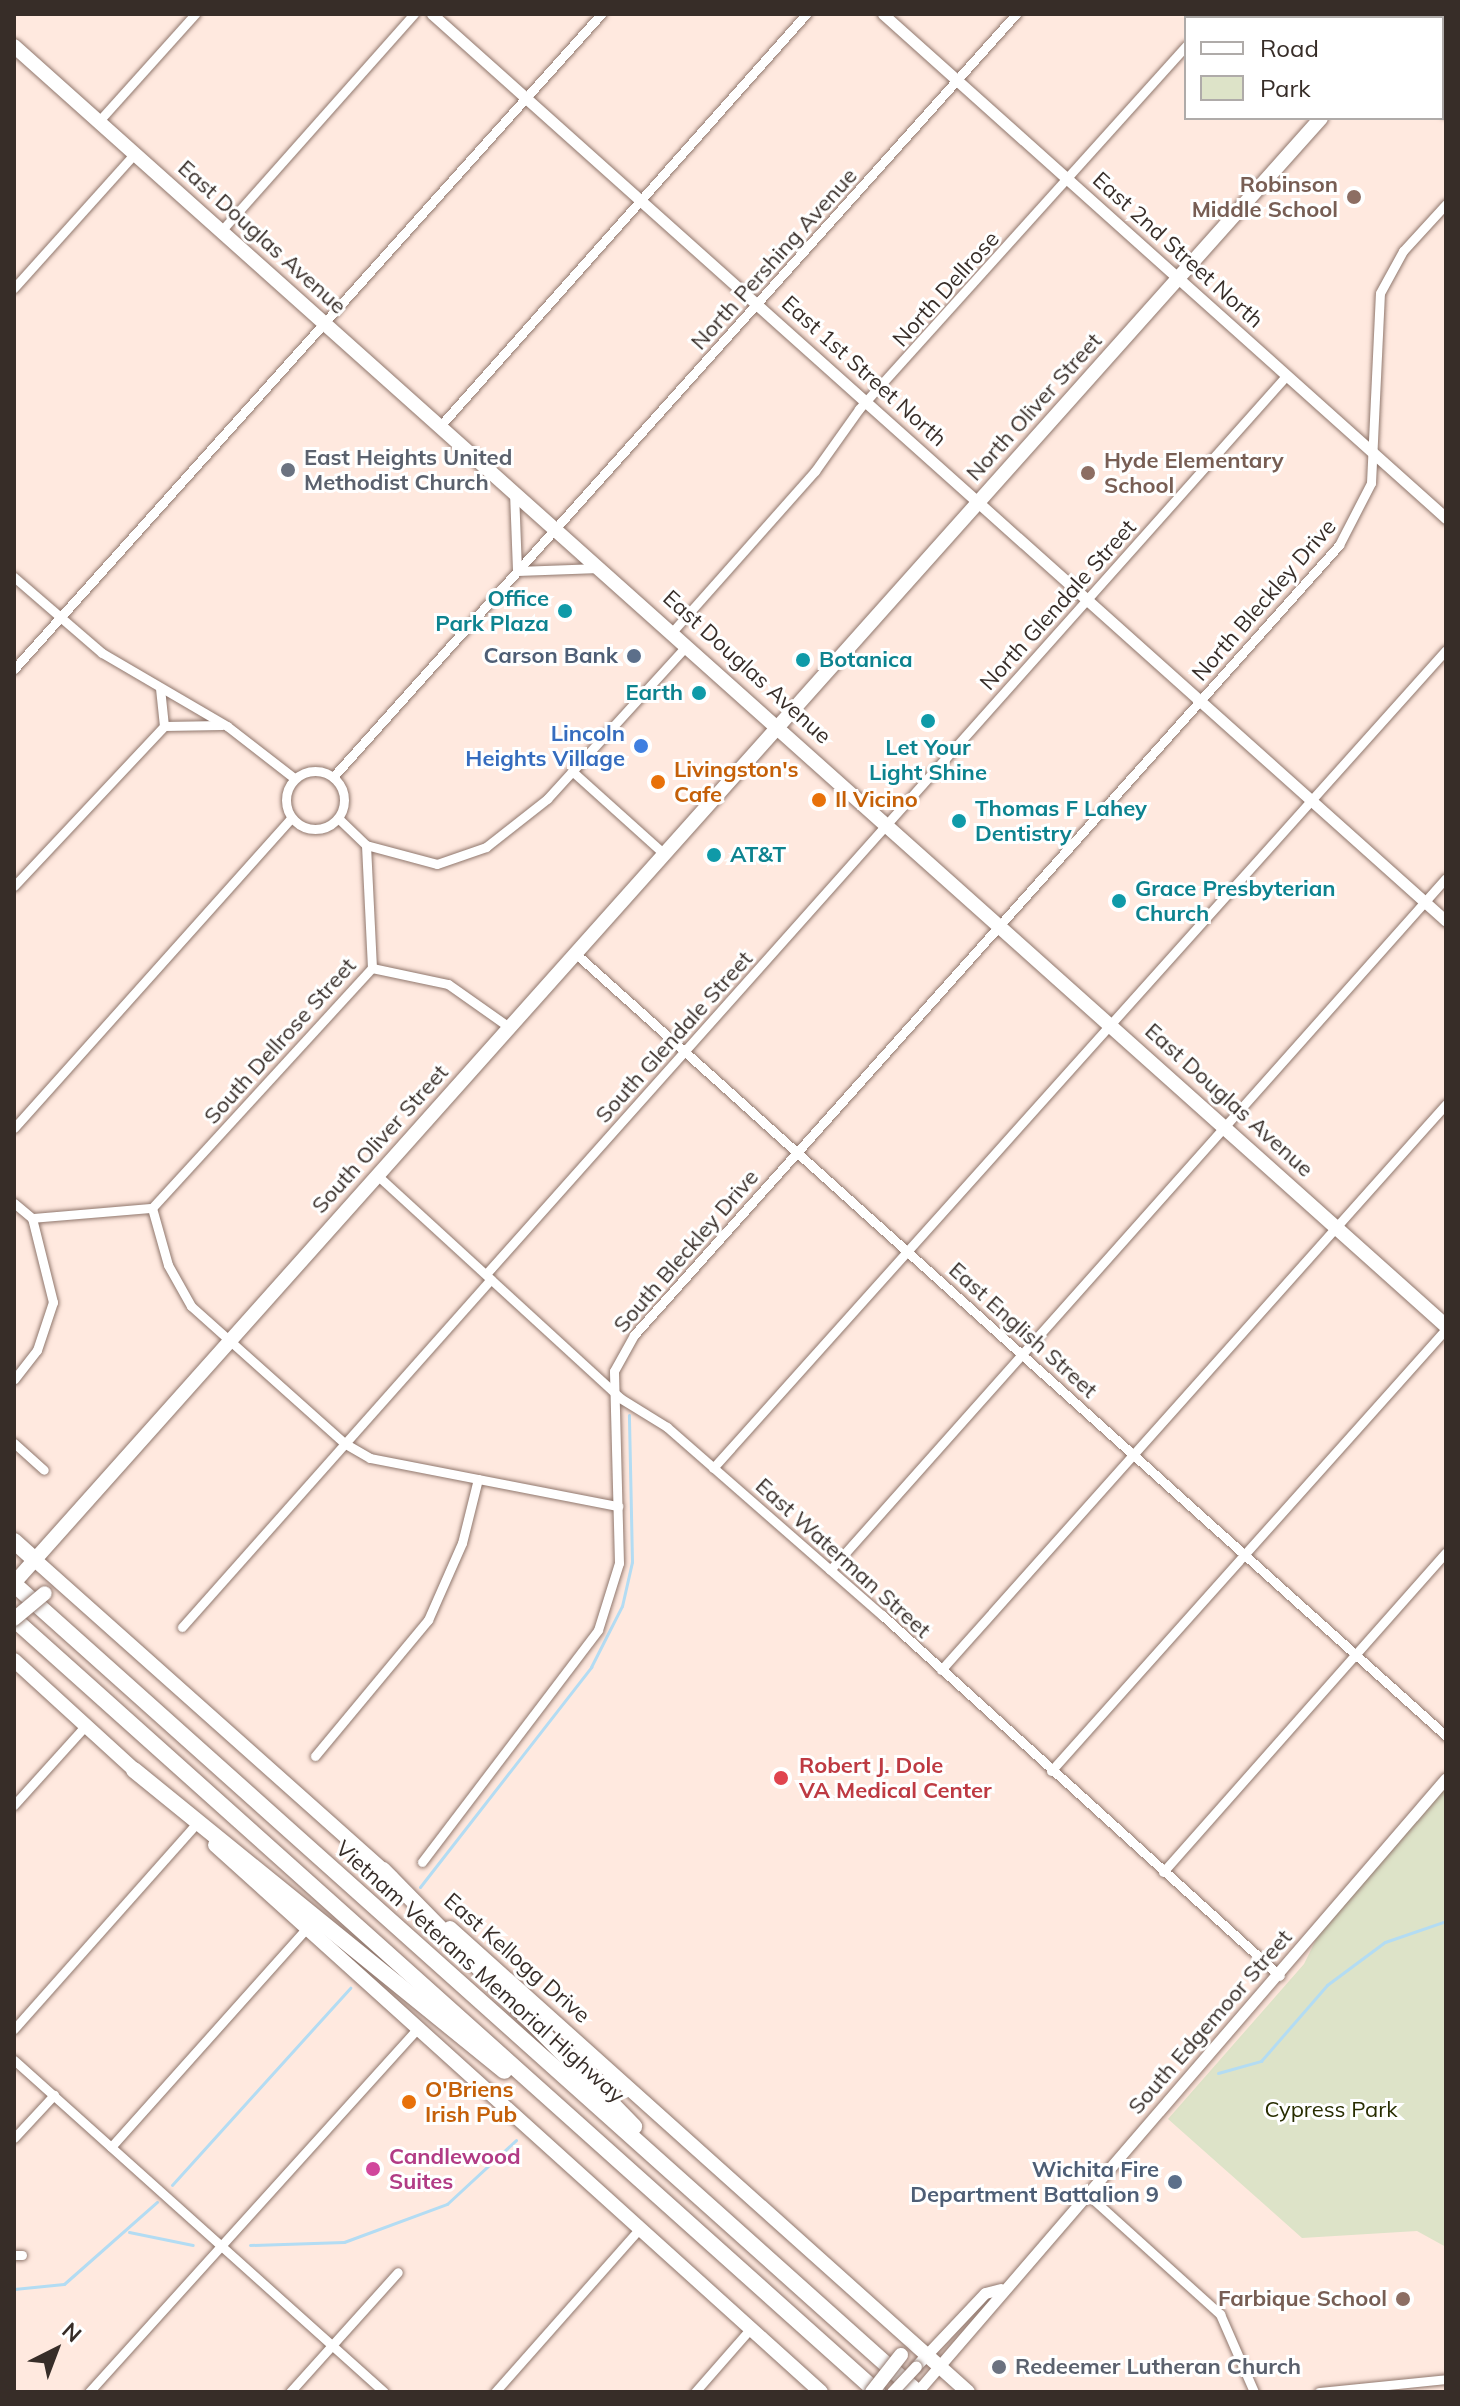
<!DOCTYPE html>
<style>
body{margin:0}
#map{position:relative;width:1460px;height:2406px;overflow:hidden;background:#ffe9df;font-family:Mulish,sans-serif}
div>[style]{position:absolute}
[style*='--x']{left:calc(var(--x)*1px);top:calc(var(--y)*1px);width:calc(var(--w)*1px);rotate:calc(var(--a)*1deg)}
.green>*{inset:0;background:#dde3c8}
.stream>*{height:3px;margin:-1.5px;padding:0 1.5px;transform-origin:1.5px;border-radius:1.5px;background:#b3dcf3}
.roads{filter:drop-shadow(0 0 2px #90776d) drop-shadow(0 0 2px #90776d)}
.minor>*{height:9px;margin:-4.5px;padding:0 4.5px;transform-origin:4.5px;border-radius:4.5px;background:#fff}
.minor>.ring{margin:-4.5px;padding:0;box-sizing:content-box;background:none;border:9px solid #fff;border-radius:50%}
.tertiary>*{height:11px;margin:-5.5px;padding:0 5.5px;transform-origin:5.5px;border-radius:5.5px;background:#fff}
.secondary>*{height:14px;margin:-7px;padding:0 7px;transform-origin:7px;border-radius:7px;background:#fff}
.motorway>*{height:16px;margin:-8px;padding:0 8px;transform-origin:8px;border-radius:8px;background:#fff}
.bridges{filter:drop-shadow(0 0 2px #90776d) drop-shadow(0 0 2px #90776d)}
.tertiary-bridge>*{height:11px;margin:-5.5px;padding:0 5.5px;transform-origin:5.5px;border-radius:5.5px;background:#fff}
.secondary-bridge>*{height:14px;margin:-7px;padding:0 7px;transform-origin:7px;border-radius:7px;background:#fff}
.dots>*{width:22px;height:22px;translate:-50% -50%;box-sizing:border-box;border:4px solid #fff;border-radius:50%}
span{translate:-50% -50%;white-space:nowrap;text-align:center;line-height:1.15;-webkit-text-stroke:6px #fff;paint-order:stroke}
.education-label{font-size:22px;color:#785e54;font-weight:700}
.right{translate:-100% -50%;text-align:right}
.left{translate:0 -50%;text-align:left}
.street-label{font-size:22px;color:#372d28}
.worship-label{font-size:22px;color:#5b616d;font-weight:700}
.culture-label{font-size:22px;color:#0d838f;font-weight:700}
.service-label{font-size:22px;color:#4e5e75;font-weight:700}
.shop-label{font-size:22px;color:#366cbe;font-weight:700}
.food-label{font-size:22px;color:#c56008;font-weight:700}
.health-label{font-size:22px;color:#be3a42;font-weight:700}
.park-label{font-size:22px;color:#282d00}
.hotel-label{font-size:22px;color:#b23c85;font-weight:700}
.frame{position:absolute;inset:0;border:16px solid #372d28;pointer-events:none}
.legend{position:absolute;left:1184px;top:16px;width:260px;height:104px;box-sizing:border-box;background:#fff;border:2px solid #afaba9;margin:0;padding:10px 14px;list-style:none;font-size:24px;color:#372d28}
.legend li{display:flex;align-items:center;gap:16px;height:40px}
.legend b{width:40px;border:2px solid #afaba9}
.north{position:absolute;left:16px;top:2310px;width:80px;height:80px;-webkit-text-stroke:6px #fff;paint-order:stroke;rotate:42deg;font-size:22px;font-weight:700;line-height:32px;text-align:center;color:#372d28}
.north::after{content:'';display:block;margin:auto;width:28px;height:36px;background:#372d28;clip-path:polygon(50% 0,100% 100%,50% 72%,0 100%)}
</style>
<div id="map">
<div class="green">
<i style="clip-path:polygon(1446px 1778px,1446px 2247px,1417px 2231px,1302px 2238px,1168px 2119px,1304px 1964px,1328px 1915px)"></i>
</div>
<div class="stream">
<i style="--x:420;--y:1887;--w:279;--a:-52.1"></i>
<i style="--x:591;--y:1667;--w:68;--a:-63.1"></i>
<i style="--x:622;--y:1606;--w:45;--a:-77.2"></i>
<i style="--x:632;--y:1562;--w:147;--a:-91.2"></i>
<i style="--x:1218;--y:2073;--w:45;--a:-15.6"></i>
<i style="--x:1261;--y:2061;--w:101;--a:-49"></i>
<i style="--x:1327;--y:1985;--w:72;--a:-36.6"></i>
<i style="--x:1385;--y:1942;--w:65;--a:-19"></i>
<i style="--x:172;--y:2185;--w:266;--a:-47.9"></i>
<i style="--x:129;--y:2232;--w:65;--a:11.5"></i>
<i style="--x:250;--y:2245;--w:94;--a:-1.8"></i>
<i style="--x:344;--y:2242;--w:110;--a:-20.3"></i>
<i style="--x:447;--y:2204;--w:94;--a:-42.8"></i>
<i style="--x:14;--y:2289;--w:50;--a:-5.7"></i>
<i style="--x:64;--y:2284;--w:124;--a:-41.4"></i>
</div>
<div class="roads">
<div class="minor">
<i style="--x:1331;--y:14;--w:6;--a:39"></i>
<i style="--x:1211;--y:18;--w:5;--a:-53"></i>
<i style="--x:1442;--y:110;--w:5;--a:37"></i>
<i style="--x:99;--y:121;--w:144;--a:-48.1"></i>
<i style="--x:222;--y:230;--w:289;--a:-48.4"></i>
<i style="--x:14;--y:288;--w:181;--a:-48.1"></i>
<i style="--x:441;--y:425;--w:550;--a:-48.39"></i>
<i style="--x:514;--y:492;--w:79;--a:87.8"></i>
<i style="--x:517;--y:571;--w:82;--a:-2.1"></i>
<i style="--x:14;--y:577;--w:116;--a:40.8"></i>
<i style="--x:102;--y:653;--w:145;--a:30.3"></i>
<i style="--x:227;--y:726;--w:85;--a:37.8"></i>
<i style="--x:673;--y:631;--w:214;--a:-48.4"></i>
<i style="--x:815;--y:471;--w:76;--a:-54.6"></i>
<i style="--x:859;--y:409;--w:489;--a:-48"></i>
<i style="--x:14;--y:669;--w:880;--a:-48.13"></i>
<i style="--x:160;--y:688;--w:38;--a:84"></i>
<i style="--x:164;--y:726;--w:58;--a:-1"></i>
<i class="ring" style="left:286px;top:771px;width:49px;height:49px"></i>
<i style="--x:572;--y:771;--w:122;--a:42"></i>
<i style="--x:333;--y:777;--w:1024;--a:-48.17"></i>
<i style="--x:338;--y:818;--w:39;--a:44"></i>
<i style="--x:14;--y:886;--w:219;--a:-46.8"></i>
<i style="--x:575;--y:953;--w:1171;--a:41.95"></i>
<i style="--x:372;--y:968;--w:78;--a:11.9"></i>
<i style="--x:448;--y:984;--w:75;--a:35.2"></i>
<i style="--x:14;--y:1128;--w:416;--a:-48.2"></i>
<i style="--x:377;--y:1175;--w:330;--a:42.5"></i>
<i style="--x:620;--y:1398;--w:55;--a:31.7"></i>
<i style="--x:667;--y:1427;--w:286;--a:41.2"></i>
<i style="--x:882;--y:1615;--w:537;--a:42.21"></i>
<i style="--x:14;--y:1203;--w:23;--a:40"></i>
<i style="--x:32;--y:1218;--w:87;--a:76"></i>
<i style="--x:53;--y:1302;--w:51;--a:108.4"></i>
<i style="--x:37;--y:1350;--w:37;--a:128"></i>
<i style="--x:152;--y:1208;--w:59;--a:74.3"></i>
<i style="--x:168;--y:1265;--w:47;--a:60.7"></i>
<i style="--x:191;--y:1306;--w:205;--a:41.8"></i>
<i style="--x:344;--y:1443;--w:30;--a:30"></i>
<i style="--x:370;--y:1458;--w:253;--a:11"></i>
<i style="--x:32;--y:1218;--w:120;--a:-4.8"></i>
<i style="--x:152;--y:1208;--w:326;--a:-47.5"></i>
<i style="--x:372;--y:968;--w:123;--a:-92.8"></i>
<i style="--x:366;--y:845;--w:73;--a:15"></i>
<i style="--x:437;--y:864;--w:52;--a:-19.1"></i>
<i style="--x:486;--y:847;--w:78;--a:-38.2"></i>
<i style="--x:547;--y:799;--w:208;--a:-47.7"></i>
<i style="--x:486;--y:1274;--w:1204;--a:-48.3"></i>
<i style="--x:14;--y:1443;--w:40;--a:42"></i>
<i style="--x:713;--y:1468;--w:1098;--a:-48.14"></i>
<i style="--x:830;--y:1570;--w:926;--a:-48.33"></i>
<i style="--x:182;--y:1627;--w:465;--a:-48.4"></i>
<i style="--x:941;--y:1670;--w:759;--a:-48.26"></i>
<i style="--x:315;--y:1756;--w:177;--a:-50.3"></i>
<i style="--x:428;--y:1620;--w:84;--a:-66.2"></i>
<i style="--x:462;--y:1543;--w:66;--a:-76"></i>
<i style="--x:1051;--y:1771;--w:593;--a:-48.21"></i>
<i style="--x:14;--y:1805;--w:108;--a:-48"></i>
<i style="--x:422;--y:1862;--w:291;--a:-52.8"></i>
<i style="--x:598;--y:1630;--w:70;--a:-72.6"></i>
<i style="--x:619;--y:1563;--w:192;--a:-91.5"></i>
<i style="--x:614;--y:1371;--w:41;--a:-60.9"></i>
<i style="--x:634;--y:1335;--w:1059;--a:-48.25"></i>
<i style="--x:1339;--y:545;--w:70;--a:-62.7"></i>
<i style="--x:1371;--y:483;--w:190;--a:-87.3"></i>
<i style="--x:1380;--y:293;--w:48;--a:-61.3"></i>
<i style="--x:1403;--y:251;--w:64;--a:-47.5"></i>
<i style="--x:1163;--y:1872;--w:427;--a:-48.5"></i>
<i style="--x:14;--y:2029;--w:271;--a:-48.4"></i>
<i style="--x:14;--y:2060;--w:497;--a:41.9"></i>
<i style="--x:14;--y:2138;--w:59;--a:-47.1"></i>
<i style="--x:111;--y:2147;--w:294;--a:-48.2"></i>
<i style="--x:1086;--y:2193;--w:181;--a:42.1"></i>
<i style="--x:1220;--y:2314;--w:85;--a:66.4"></i>
<i style="--x:14;--y:2255;--w:8;--a:0"></i>
<i style="--x:89;--y:2392;--w:491;--a:-47.9"></i>
<i style="--x:290;--y:2392;--w:161;--a:-48"></i>
<i style="--x:495;--y:2392;--w:219;--a:-48.5"></i>
<i style="--x:695;--y:2392;--w:85;--a:-48.8"></i>
<i style="--x:1319;--y:2392;--w:128;--a:-5.8"></i>
</div>
<div class="tertiary">
<i style="--x:432;--y:14;--w:1360;--a:41.81"></i>
<i style="--x:883;--y:14;--w:756;--a:41.84"></i>
<i style="--x:916;--y:2366;--w:100;--a:-46.6"></i>
<i style="--x:985;--y:2293;--w:16;--a:-14"></i>
<i style="--x:917;--y:2392;--w:810;--a:-49.25"></i>
</div>
<div class="secondary">
<i style="--x:1411;--y:18;--w:5;--a:-53"></i>
<i style="--x:14;--y:46;--w:1921;--a:41.79"></i>
<i style="--x:35;--y:1560;--w:478;--a:41.7"></i>
<i style="--x:14;--y:1583;--w:1963;--a:-48.26"></i>
<i style="--x:14;--y:1660;--w:172;--a:42.4"></i>
<i style="--x:215;--y:1845;--w:816;--a:42.07"></i>
<i style="--x:450;--y:1928;--w:695;--a:41.85"></i>
</div>
<div class="motorway">
<i style="--x:14;--y:1541;--w:28;--a:42"></i>
<i style="--x:14;--y:1584;--w:1212;--a:41.82"></i>
<i style="--x:14;--y:1619;--w:1159;--a:41.85"></i>
<i style="--x:134;--y:1770;--w:477;--a:39.1"></i>
<i style="--x:383;--y:1870;--w:359;--a:45.6"></i>
</div>
</div>
<div class="bridges">
<div class="tertiary-bridge">
<i style="--x:892;--y:2392;--w:35;--a:-47"></i>
</div>
<div class="secondary-bridge">
<i style="--x:14;--y:1619;--w:40;--a:-40"></i>
<i style="--x:872;--y:2392;--w:47;--a:-51.9"></i>
</div>
</div>
<div class="dots">
<i style="left:1354px;top:197px;background:#8d6e63"></i>
<i style="left:288px;top:470px;background:#6b7280"></i>
<i style="left:1088px;top:473px;background:#8d6e63"></i>
<i style="left:565px;top:611px;background:#0f9aa8"></i>
<i style="left:634px;top:656px;background:#5c6f8a"></i>
<i style="left:803px;top:660px;background:#0f9aa8"></i>
<i style="left:699px;top:693px;background:#0f9aa8"></i>
<i style="left:928px;top:721px;background:#0f9aa8"></i>
<i style="left:641px;top:746px;background:#3f7fe0"></i>
<i style="left:658px;top:782px;background:#e8710a"></i>
<i style="left:819px;top:800px;background:#e8710a"></i>
<i style="left:959px;top:821px;background:#0f9aa8"></i>
<i style="left:714px;top:855px;background:#0f9aa8"></i>
<i style="left:1119px;top:901px;background:#0f9aa8"></i>
<i style="left:781px;top:1778px;background:#e0444e"></i>
<i style="left:409px;top:2102px;background:#e8710a"></i>
<i style="left:373px;top:2169px;background:#d1479c"></i>
<i style="left:1175px;top:2182px;background:#5c6f8a"></i>
<i style="left:1403px;top:2299px;background:#8d6e63"></i>
<i style="left:999px;top:2367px;background:#6b7280"></i>
</div>
<div class="education-label">
<span class="right" style="left:1338px;top:197px">Robinson<br>Middle School</span>
<span class="left" style="left:1104px;top:473px">Hyde Elementary<br>School</span>
<span class="right" style="left:1387px;top:2299px">Farbique School</span>
</div>
<div class="street-label">
<span style="left:262px;top:237px;rotate:42deg">East Douglas Avenue</span>
<span style="left:1178px;top:250px;rotate:42deg">East 2nd Street North</span>
<span style="left:774px;top:259px;rotate:-48deg">North Pershing Avenue</span>
<span style="left:946px;top:289px;rotate:-48deg">North Dellrose</span>
<span style="left:864px;top:371px;rotate:42deg">East 1st Street North</span>
<span style="left:1034px;top:407px;rotate:-48deg">North Oliver Street</span>
<span style="left:1264px;top:600px;rotate:-49deg">North Bleckley Drive</span>
<span style="left:1058px;top:605px;rotate:-48deg">North Glendale Street</span>
<span style="left:747px;top:667px;rotate:42deg">East Douglas Avenue</span>
<span style="left:674px;top:1037px;rotate:-48deg">South Glendale Street</span>
<span style="left:280px;top:1041px;rotate:-48deg">South Dellrose Street</span>
<span style="left:1229px;top:1100px;rotate:42deg">East Douglas Avenue</span>
<span style="left:380px;top:1139px;rotate:-48deg">South Oliver Street</span>
<span style="left:686px;top:1251px;rotate:-49deg">South Bleckley Drive</span>
<span style="left:1023px;top:1330px;rotate:42deg">East English Street</span>
<span style="left:843px;top:1558px;rotate:42deg">East Waterman Street</span>
<span style="left:517px;top:1958px;rotate:41deg">East Kellogg Drive</span>
<span style="left:480px;top:1972px;rotate:42deg">Vietnam Veterans Memorial Highway</span>
<span style="left:1210px;top:2022px;rotate:-49deg">South Edgemoor Street</span>
</div>
<div class="worship-label">
<span class="left" style="left:304px;top:470px">East Heights United<br>Methodist Church</span>
<span class="left" style="left:1015px;top:2367px">Redeemer Lutheran Church</span>
</div>
<div class="culture-label">
<span class="right" style="left:549px;top:611px">Office<br>Park Plaza</span>
<span class="left" style="left:819px;top:660px">Botanica</span>
<span class="right" style="left:683px;top:693px">Earth</span>
<span style="left:928px;top:760px">Let Your<br>Light Shine</span>
<span class="left" style="left:975px;top:821px">Thomas F Lahey<br>Dentistry</span>
<span class="left" style="left:730px;top:855px">AT&amp;T</span>
<span class="left" style="left:1135px;top:901px">Grace Presbyterian<br>Church</span>
</div>
<div class="service-label">
<span class="right" style="left:618px;top:656px">Carson Bank</span>
<span class="right" style="left:1159px;top:2182px">Wichita Fire<br>Department Battalion 9</span>
</div>
<div class="shop-label">
<span class="right" style="left:625px;top:746px">Lincoln<br>Heights Village</span>
</div>
<div class="food-label">
<span class="left" style="left:674px;top:782px">Livingston's<br>Cafe</span>
<span class="left" style="left:835px;top:800px">Il Vicino</span>
<span class="left" style="left:425px;top:2102px">O'Briens<br>Irish Pub</span>
</div>
<div class="health-label">
<span class="left" style="left:799px;top:1778px">Robert J. Dole<br>VA Medical Center</span>
</div>
<div class="park-label">
<span style="left:1331px;top:2110px">Cypress Park</span>
</div>
<div class="hotel-label">
<span class="left" style="left:389px;top:2169px">Candlewood<br>Suites</span>
</div>
<div class="frame"></div>
<ul class="legend">
<li><b style="height:10px;background:#fff"></b>Road</li>
<li><b style="height:22px;background:#dde3c8"></b>Park</li>
</ul>
<div class="north">N</div>
</div>
